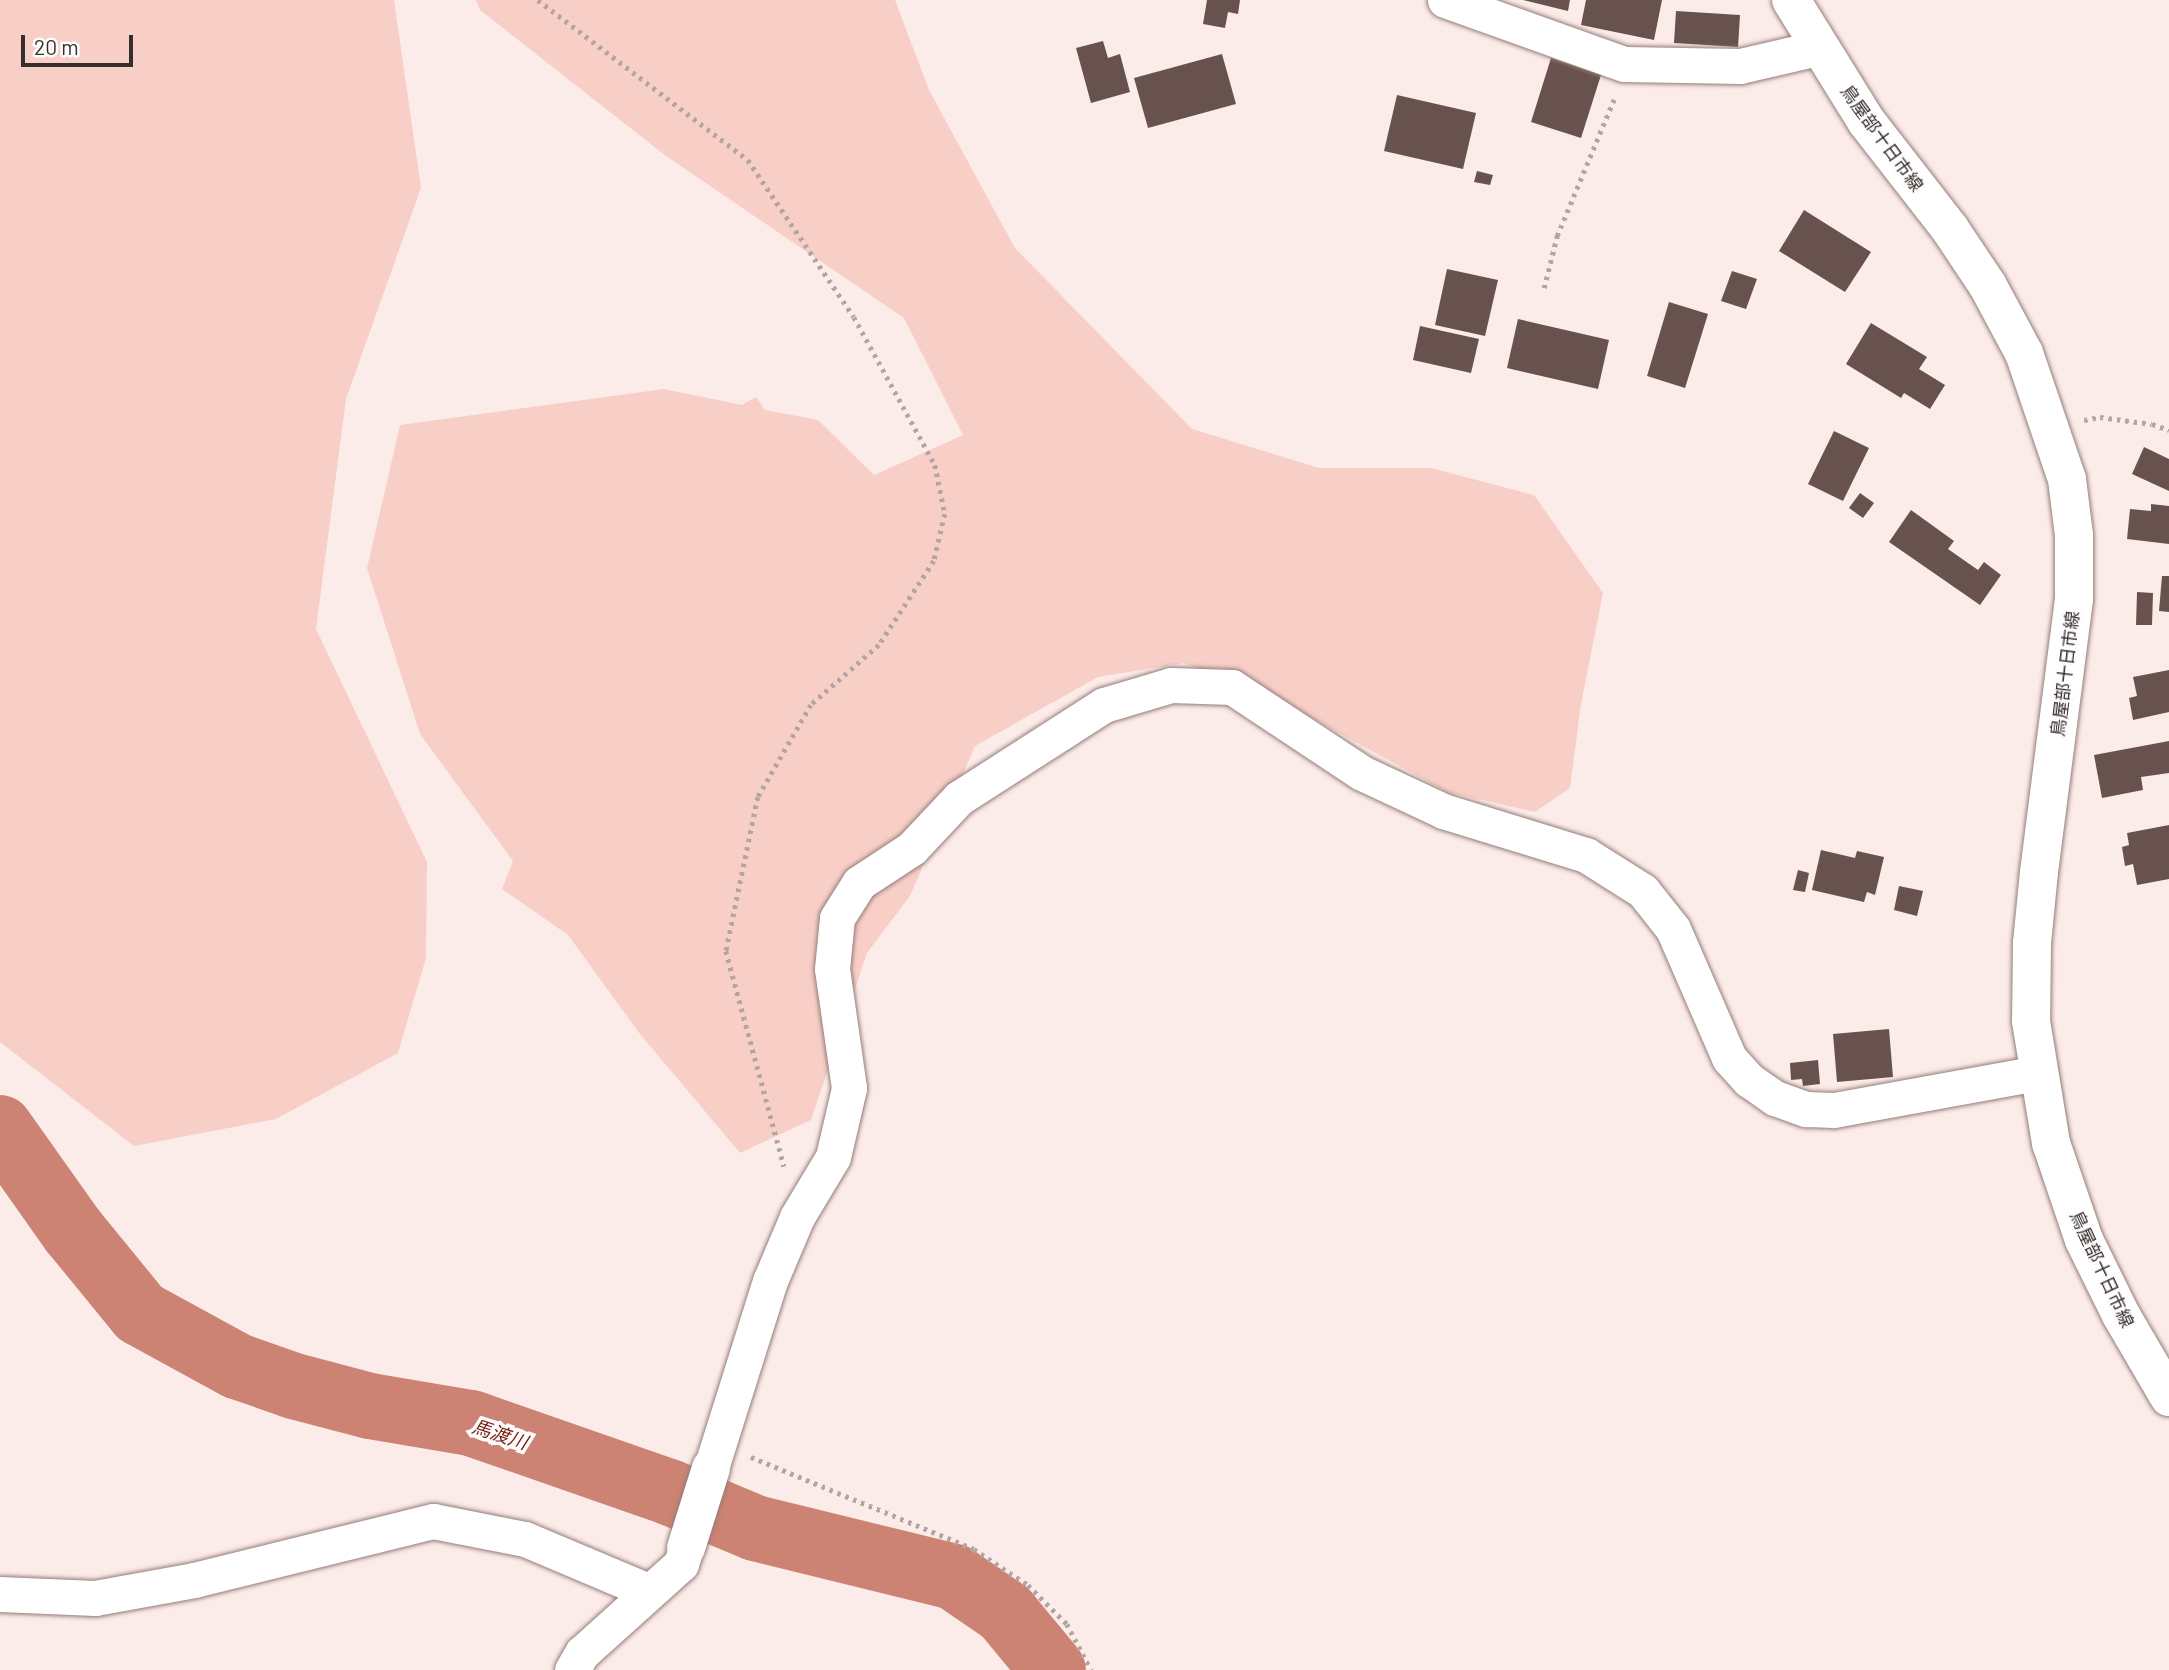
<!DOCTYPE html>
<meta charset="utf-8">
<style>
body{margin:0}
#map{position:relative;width:2169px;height:1670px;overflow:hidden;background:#fcece9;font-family:Barlow,"Noto Sans JP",sans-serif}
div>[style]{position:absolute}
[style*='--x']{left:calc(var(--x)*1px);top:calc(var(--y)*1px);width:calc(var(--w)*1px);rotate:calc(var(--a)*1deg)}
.green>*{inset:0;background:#f8cfc7}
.river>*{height:66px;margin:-33px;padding:0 33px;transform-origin:33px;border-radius:33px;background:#cd8374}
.building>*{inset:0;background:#68524e}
.path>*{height:4.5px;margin-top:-2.25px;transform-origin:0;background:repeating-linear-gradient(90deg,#b3a5a2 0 3.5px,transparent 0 8.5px)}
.roads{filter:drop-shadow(0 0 2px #947d78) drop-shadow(0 0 2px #947d78)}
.minor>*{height:35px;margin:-17.5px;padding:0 17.5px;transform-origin:17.5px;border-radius:17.5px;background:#fff}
.tertiary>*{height:38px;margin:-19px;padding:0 19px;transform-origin:19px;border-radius:19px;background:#fff}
.secondary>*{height:38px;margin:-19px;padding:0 19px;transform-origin:19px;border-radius:19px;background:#fff}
span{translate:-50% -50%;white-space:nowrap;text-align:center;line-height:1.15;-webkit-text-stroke:7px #fdfdfd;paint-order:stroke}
.street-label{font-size:18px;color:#372d2b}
.water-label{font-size:19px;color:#7b2315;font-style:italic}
.scale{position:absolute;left:21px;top:35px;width:112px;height:32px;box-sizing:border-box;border:4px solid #372d2b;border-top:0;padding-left:9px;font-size:21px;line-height:24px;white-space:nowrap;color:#372d2b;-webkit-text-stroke:5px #fdfdfd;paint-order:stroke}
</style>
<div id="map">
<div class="green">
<i style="clip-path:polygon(0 0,394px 0,421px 188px,346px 399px,316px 629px,427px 862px,426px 958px,398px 1053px,276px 1119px,134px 1146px,0 1042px)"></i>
<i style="clip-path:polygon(476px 0,895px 0,929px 90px,1015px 248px,1192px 429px,1319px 468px,1431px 468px,1534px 495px,1603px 593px,1581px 704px,1570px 788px,1535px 812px,1447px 792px,1299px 711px,1184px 663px,1098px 677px,975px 746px,910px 896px,867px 953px,811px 1120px,740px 1153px,640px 1034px,568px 935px,502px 889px,513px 861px,420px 734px,367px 568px,400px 425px,664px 389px,742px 405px,756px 397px,765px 410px,818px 420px,874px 475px,963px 435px,904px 318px,666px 156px,480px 10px)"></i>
</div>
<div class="river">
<i style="--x:0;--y:1128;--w:126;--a:54.7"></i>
<i style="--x:73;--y:1231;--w:106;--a:50.7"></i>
<i style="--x:140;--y:1313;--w:111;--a:28.7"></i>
<i style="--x:237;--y:1366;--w:60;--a:19.3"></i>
<i style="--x:294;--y:1386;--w:79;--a:14.7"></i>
<i style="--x:370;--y:1406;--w:102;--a:9.6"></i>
<i style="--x:471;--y:1423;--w:210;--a:19.2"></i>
<i style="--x:669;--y:1492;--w:93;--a:22.7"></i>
<i style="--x:755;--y:1528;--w:205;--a:13.8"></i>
<i style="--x:954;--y:1577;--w:62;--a:34.5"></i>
<i style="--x:1005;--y:1612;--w:75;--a:50.4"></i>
</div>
<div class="building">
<i style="clip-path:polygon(1207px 0,1240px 0,1238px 14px,1228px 12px,1225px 28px,1203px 24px)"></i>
<i style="clip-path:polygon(1523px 0,1570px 0,1568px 11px)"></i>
<i style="clip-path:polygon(1586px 0,1662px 0,1654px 40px,1581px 25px)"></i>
<i style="clip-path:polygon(1676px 11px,1740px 15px,1738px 47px,1674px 43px)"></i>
<i style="clip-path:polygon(1103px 41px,1108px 58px,1120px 54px,1130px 92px,1091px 103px,1076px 48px)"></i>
<i style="clip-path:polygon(1222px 54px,1236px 104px,1148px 128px,1134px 78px)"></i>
<i style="clip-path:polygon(1551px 58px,1601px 75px,1581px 138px,1531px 122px)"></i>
<i style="clip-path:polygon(1397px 95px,1476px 113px,1463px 169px,1384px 151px)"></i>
<i style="clip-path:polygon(1477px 171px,1493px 175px,1490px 185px,1474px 182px)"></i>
<i style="clip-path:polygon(1804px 210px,1871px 252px,1845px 292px,1779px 251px)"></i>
<i style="clip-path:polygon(1447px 269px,1498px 280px,1485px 336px,1435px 325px)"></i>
<i style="clip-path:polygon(1732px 271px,1757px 279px,1746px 309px,1721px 301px)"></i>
<i style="clip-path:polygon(1669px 302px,1708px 314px,1685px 388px,1647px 376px)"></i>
<i style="clip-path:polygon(1518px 319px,1609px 340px,1598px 389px,1507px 368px)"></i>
<i style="clip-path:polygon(1871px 323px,1927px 357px,1919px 369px,1945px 385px,1930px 409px,1904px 393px,1901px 398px,1846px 364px)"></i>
<i style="clip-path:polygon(1420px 326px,1479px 339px,1471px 373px,1413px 360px)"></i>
<i style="clip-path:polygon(1834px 431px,1869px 448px,1843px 501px,1808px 484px)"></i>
<i style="clip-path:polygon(2144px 447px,2169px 459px,2169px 491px,2132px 474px)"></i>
<i style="clip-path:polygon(1860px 493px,1874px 503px,1863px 518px,1849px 508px)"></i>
<i style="clip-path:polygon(2151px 504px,2169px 506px,2169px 544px,2127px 539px,2130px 509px,2151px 511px)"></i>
<i style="clip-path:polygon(1911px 510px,1954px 541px,1948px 549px,1978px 570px,1984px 562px,2001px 575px,1980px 605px,1889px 542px)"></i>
<i style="clip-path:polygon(2162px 576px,2169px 576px,2169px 612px,2159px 611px)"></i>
<i style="clip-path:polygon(2137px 592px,2153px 593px,2152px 625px,2136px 625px)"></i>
<i style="clip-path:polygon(2169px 670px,2169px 712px,2133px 720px,2129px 698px,2137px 696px,2133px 677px)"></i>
<i style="clip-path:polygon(2169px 741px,2169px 773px,2141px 777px,2143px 790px,2102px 798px,2094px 755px)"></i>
<i style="clip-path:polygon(2169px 825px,2169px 879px,2137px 885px,2133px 864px,2125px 866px,2122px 847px,2129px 845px,2127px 833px)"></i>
<i style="clip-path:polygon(1821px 850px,1855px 858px,1857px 851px,1884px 857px,1875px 895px,1867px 892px,1864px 902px,1812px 890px)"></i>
<i style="clip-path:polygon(1798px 870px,1809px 873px,1805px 892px,1793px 890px)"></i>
<i style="clip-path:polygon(1899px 886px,1923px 891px,1917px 916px,1894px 910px)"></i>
<i style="clip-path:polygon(1889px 1029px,1893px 1077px,1837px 1082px,1833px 1034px)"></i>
<i style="clip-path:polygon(1818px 1060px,1820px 1084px,1803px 1086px,1802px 1079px,1791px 1080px,1790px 1063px)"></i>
</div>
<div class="path">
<i style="--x:538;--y:0;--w:264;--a:37.3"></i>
<i style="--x:748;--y:160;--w:189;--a:56"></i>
<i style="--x:854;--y:317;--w:169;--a:61.3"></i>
<i style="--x:935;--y:465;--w:50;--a:78.5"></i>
<i style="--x:945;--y:514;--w:48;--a:103.2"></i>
<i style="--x:934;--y:561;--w:100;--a:123.2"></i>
<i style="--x:879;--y:645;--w:91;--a:138.6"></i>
<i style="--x:811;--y:705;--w:106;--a:119.9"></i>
<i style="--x:758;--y:797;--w:157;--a:101.7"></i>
<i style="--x:726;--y:951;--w:223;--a:74.9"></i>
<i style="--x:1544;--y:288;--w:54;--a:-76"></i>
<i style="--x:1557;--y:236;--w:148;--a:-67.4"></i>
<i style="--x:2084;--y:420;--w:16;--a:-11"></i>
<i style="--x:2100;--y:417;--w:52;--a:7.7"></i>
<i style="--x:2152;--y:424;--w:18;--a:19"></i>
<i style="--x:751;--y:1457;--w:241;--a:22.4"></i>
<i style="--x:974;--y:1549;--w:65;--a:33.7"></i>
<i style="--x:1028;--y:1585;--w:55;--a:45"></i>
<i style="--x:1067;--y:1624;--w:52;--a:62.4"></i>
</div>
<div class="roads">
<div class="minor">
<i style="--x:1445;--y:0;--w:190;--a:19.7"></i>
<i style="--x:1624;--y:64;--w:116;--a:1"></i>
<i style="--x:1740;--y:66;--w:80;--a:-13"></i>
<i style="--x:711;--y:1468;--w:196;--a:-72.5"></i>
<i style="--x:770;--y:1281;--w:69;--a:-67.1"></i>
<i style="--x:797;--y:1217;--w:70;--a:-59"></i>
<i style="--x:833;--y:1157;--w:71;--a:-76.9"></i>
<i style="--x:849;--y:1088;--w:120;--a:-98.1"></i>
<i style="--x:832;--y:969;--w:51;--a:-84.4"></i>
<i style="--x:837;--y:918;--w:41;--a:-57.8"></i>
<i style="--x:859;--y:883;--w:64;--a:-33.4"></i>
<i style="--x:912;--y:848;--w:69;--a:-46.8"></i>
<i style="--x:959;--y:798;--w:172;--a:-32.7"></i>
<i style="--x:1104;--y:705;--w:70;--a:-16.6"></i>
<i style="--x:1171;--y:685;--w:61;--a:1.9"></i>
<i style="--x:1232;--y:687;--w:156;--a:33.5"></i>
<i style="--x:1362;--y:773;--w:89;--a:25.1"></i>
<i style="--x:1443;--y:811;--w:150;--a:17.1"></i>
<i style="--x:1586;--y:855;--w:67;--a:32.3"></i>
<i style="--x:1643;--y:891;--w:48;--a:51.7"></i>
<i style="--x:1673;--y:929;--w:141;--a:66.5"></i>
<i style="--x:1729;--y:1058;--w:30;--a:48"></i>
<i style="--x:1749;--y:1080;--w:32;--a:35"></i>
<i style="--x:1775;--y:1098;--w:33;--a:20"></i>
<i style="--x:1806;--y:1109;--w:28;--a:2"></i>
<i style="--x:1834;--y:1110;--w:207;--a:-10.3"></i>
<i style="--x:0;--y:1594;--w:95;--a:2.4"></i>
<i style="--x:95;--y:1598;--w:101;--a:-10.3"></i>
<i style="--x:194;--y:1580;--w:246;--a:-13.9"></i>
<i style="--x:433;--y:1521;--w:94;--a:11.1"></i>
<i style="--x:525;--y:1539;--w:134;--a:22.9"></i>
<i style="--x:572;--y:1670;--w:20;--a:-60"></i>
<i style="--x:582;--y:1653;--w:133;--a:-42"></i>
<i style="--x:681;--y:1564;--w:17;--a:-73"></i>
</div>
<div class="tertiary">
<i style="--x:686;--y:1548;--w:84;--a:-72.6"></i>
</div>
<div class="secondary">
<i style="--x:1791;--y:0;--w:142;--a:58.2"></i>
<i style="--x:1866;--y:121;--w:137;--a:52.1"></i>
<i style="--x:1950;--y:229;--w:69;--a:56.3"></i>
<i style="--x:1988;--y:286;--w:76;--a:61.8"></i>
<i style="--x:2024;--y:353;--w:133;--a:71.2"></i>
<i style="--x:2067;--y:479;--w:56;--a:82.9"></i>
<i style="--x:2074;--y:535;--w:64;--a:90"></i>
<i style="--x:2074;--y:599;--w:275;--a:97.3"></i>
<i style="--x:2039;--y:872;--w:71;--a:95.6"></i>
<i style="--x:2032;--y:943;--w:78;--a:90.7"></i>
<i style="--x:2031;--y:1021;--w:124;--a:80.7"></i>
<i style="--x:2051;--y:1143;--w:102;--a:71.2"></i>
<i style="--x:2084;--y:1240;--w:84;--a:63.7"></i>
<i style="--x:2121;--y:1315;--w:95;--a:59.7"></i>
</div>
</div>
<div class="street-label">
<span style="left:1882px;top:138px;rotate:54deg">鳥屋部十日市線</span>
<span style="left:2065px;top:674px;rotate:-83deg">鳥屋部十日市線</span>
<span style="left:2102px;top:1269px;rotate:65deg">鳥屋部十日市線</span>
</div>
<div class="water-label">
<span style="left:500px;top:1434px;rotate:18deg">馬渡川</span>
</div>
<div class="scale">20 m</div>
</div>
